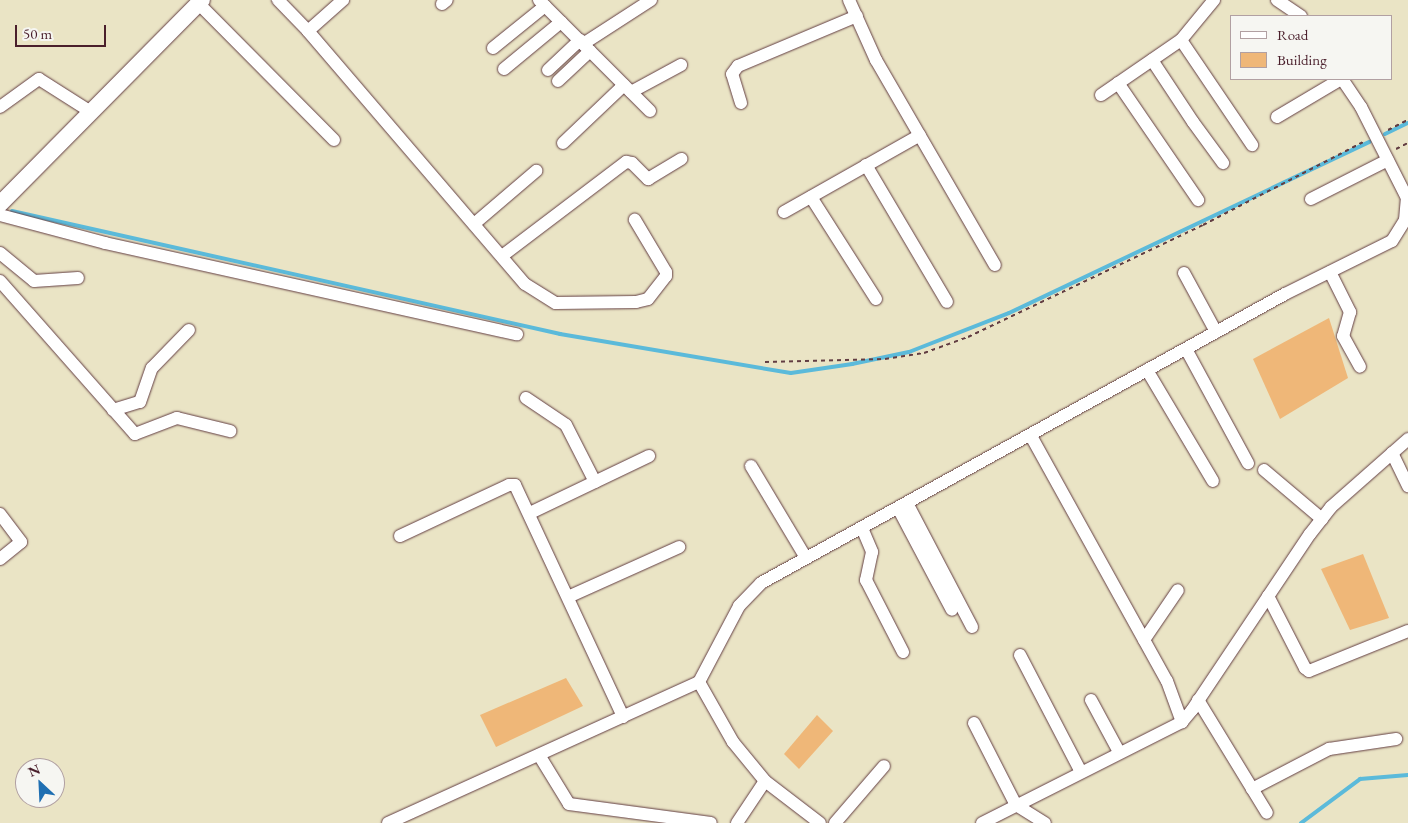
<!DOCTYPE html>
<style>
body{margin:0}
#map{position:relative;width:1408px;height:823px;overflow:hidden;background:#eae4c5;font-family:"EB Garamond",serif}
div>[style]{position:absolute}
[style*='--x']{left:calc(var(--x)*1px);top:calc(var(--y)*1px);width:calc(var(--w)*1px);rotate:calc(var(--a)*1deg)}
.stream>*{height:4px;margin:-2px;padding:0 2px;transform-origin:2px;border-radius:2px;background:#5bbada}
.building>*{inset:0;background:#efb778}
.path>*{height:2px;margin-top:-1px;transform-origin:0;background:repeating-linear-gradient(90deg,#623d42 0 4px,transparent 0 8px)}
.roads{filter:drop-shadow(0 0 1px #623d42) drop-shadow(0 0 1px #623d42)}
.minor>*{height:12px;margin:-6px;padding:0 6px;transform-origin:6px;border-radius:6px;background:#fff}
.major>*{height:16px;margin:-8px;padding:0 8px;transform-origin:8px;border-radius:8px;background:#fff}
span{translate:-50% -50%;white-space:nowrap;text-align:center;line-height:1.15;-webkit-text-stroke:4px #f6f6f2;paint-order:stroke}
.legend{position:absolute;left:1230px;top:15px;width:162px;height:65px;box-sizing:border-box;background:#f6f6f2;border:1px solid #b1a0a2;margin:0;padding:6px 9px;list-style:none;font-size:15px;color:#4a1f2b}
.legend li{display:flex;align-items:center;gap:10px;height:25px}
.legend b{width:25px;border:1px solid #b1a0a2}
.north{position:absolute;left:15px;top:758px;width:50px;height:50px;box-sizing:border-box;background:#f6f6f2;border:1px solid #b1a0a2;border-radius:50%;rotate:335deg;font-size:14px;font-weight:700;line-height:20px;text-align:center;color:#4a1f2b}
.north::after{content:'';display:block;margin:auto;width:18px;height:22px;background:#1f6fb2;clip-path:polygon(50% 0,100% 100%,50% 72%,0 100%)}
.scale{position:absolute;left:15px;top:25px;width:91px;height:22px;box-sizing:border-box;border:2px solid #4a1f2b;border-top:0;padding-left:6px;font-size:15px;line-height:18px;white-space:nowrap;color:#4a1f2b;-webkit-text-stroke:4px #f6f6f2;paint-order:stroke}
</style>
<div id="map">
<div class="stream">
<i style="--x:1385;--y:134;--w:25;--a:-26"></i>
<i style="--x:12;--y:211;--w:562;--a:12.65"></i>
<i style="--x:560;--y:334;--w:234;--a:9.6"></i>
<i style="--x:791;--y:373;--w:62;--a:-8.4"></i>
<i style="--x:852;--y:364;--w:58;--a:-11.9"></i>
<i style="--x:909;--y:352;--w:107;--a:-21.3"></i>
<i style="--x:1009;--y:313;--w:399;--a:-25.4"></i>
<i style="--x:1301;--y:823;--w:74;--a:-36.7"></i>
<i style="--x:1360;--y:779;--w:48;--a:-4.8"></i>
</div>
<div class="building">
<i style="clip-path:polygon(1329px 318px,1348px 378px,1280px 419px,1253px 359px)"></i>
<i style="clip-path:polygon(1363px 554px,1389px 618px,1350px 630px,1321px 569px)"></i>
<i style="clip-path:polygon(566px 678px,583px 706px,496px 747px,480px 715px)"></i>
<i style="clip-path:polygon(817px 715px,833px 731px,799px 769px,784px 754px)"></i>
</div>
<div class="path">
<i style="--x:1388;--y:130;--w:22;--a:-27"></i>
<i style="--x:1396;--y:149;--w:13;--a:-27"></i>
<i style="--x:765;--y:362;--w:120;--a:-1.4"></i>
<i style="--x:885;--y:359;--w:39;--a:-9"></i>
<i style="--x:924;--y:353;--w:47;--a:-20"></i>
<i style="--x:968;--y:337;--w:260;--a:-25.5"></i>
<i style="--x:1203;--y:225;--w:182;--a:-27.4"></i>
</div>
<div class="roads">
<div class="minor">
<i style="--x:278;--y:0;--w:43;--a:45.9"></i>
<i style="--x:308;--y:31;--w:333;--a:49.4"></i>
<i style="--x:525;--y:284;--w:36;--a:32"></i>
<i style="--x:556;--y:303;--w:80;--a:-0.7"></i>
<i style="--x:636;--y:302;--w:12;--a:-14"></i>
<i style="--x:648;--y:299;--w:29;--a:-52"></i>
<i style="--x:666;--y:276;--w:4;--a:-90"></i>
<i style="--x:666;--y:272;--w:61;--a:-120.8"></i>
<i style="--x:539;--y:0;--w:157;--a:45"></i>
<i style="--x:849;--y:0;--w:66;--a:65.8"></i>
<i style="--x:876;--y:60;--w:237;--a:59.9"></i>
<i style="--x:1277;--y:0;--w:29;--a:34"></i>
<i style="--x:198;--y:3;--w:193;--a:45.2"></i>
<i style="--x:442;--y:4;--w:6;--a:-39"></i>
<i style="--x:308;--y:31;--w:47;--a:-41.5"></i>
<i style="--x:1181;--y:40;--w:127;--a:55.9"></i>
<i style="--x:583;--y:44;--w:81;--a:-32.9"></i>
<i style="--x:493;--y:48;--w:67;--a:-38.9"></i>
<i style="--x:1152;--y:60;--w:74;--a:56.5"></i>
<i style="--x:1193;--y:122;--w:51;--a:53.8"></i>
<i style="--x:504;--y:69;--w:74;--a:-39.5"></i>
<i style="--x:548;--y:70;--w:44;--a:-43.2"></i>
<i style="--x:558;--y:81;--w:44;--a:-43.2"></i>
<i style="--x:1118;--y:83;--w:142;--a:55.6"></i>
<i style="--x:631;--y:92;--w:57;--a:-28.4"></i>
<i style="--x:1101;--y:95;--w:97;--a:-34.5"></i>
<i style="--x:1181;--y:40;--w:52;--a:-50.5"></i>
<i style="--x:741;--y:103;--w:30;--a:-107"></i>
<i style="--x:732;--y:74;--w:10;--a:-53"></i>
<i style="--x:738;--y:66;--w:129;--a:-22.8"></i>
<i style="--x:0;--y:107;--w:48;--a:-35.7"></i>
<i style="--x:39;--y:79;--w:62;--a:32.4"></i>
<i style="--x:1277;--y:117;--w:74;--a:-30.7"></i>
<i style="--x:563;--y:143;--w:84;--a:-43.6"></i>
<i style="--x:866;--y:165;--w:159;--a:59.4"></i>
<i style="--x:811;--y:197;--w:121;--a:57.5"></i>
<i style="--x:1311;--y:199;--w:86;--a:-26.9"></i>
<i style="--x:784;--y:212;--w:156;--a:-29.5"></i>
<i style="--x:0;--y:215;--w:109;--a:14.9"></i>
<i style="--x:105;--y:243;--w:422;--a:12.5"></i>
<i style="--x:474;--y:224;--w:82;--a:-40.5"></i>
<i style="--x:0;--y:253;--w:44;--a:39.5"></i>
<i style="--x:34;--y:281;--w:44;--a:-3.9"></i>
<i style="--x:502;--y:256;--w:156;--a:-37.2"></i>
<i style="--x:626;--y:162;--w:6;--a:9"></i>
<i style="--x:632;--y:163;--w:23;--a:45"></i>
<i style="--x:648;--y:179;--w:39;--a:-31"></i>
<i style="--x:1330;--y:272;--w:45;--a:63.4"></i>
<i style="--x:1350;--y:312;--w:25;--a:106"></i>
<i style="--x:1343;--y:336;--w:35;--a:61"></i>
<i style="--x:1184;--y:273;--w:67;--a:61.5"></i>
<i style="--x:0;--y:281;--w:204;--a:48.6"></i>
<i style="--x:135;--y:434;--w:45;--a:-20.9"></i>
<i style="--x:177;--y:418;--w:55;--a:13.8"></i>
<i style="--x:1186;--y:349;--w:130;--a:61.5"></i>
<i style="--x:1147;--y:370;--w:129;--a:59.3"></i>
<i style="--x:526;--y:398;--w:48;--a:34"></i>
<i style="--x:566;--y:425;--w:64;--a:63"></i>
<i style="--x:113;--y:410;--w:28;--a:-17"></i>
<i style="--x:140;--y:402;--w:36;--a:-71"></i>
<i style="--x:152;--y:368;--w:53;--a:-45.8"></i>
<i style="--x:1031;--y:436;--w:280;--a:61"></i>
<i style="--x:1167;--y:681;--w:44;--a:69.9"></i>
<i style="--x:1392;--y:453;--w:37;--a:64"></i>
<i style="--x:751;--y:466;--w:107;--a:59.1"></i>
<i style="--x:1264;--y:470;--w:76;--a:40.2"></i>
<i style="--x:907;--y:503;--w:140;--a:62.3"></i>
<i style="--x:898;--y:508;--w:115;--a:62.1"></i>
<i style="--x:530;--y:513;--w:132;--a:-25.6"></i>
<i style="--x:0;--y:514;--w:35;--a:53"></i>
<i style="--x:21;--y:542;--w:27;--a:141"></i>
<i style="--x:862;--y:528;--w:26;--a:67"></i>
<i style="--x:872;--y:552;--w:29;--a:102"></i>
<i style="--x:866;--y:580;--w:81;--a:62.8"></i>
<i style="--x:400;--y:536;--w:120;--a:-25.1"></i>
<i style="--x:509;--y:485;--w:6;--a:0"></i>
<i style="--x:515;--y:485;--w:256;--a:65"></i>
<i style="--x:1268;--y:596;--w:81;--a:62.8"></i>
<i style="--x:1305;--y:668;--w:5;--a:37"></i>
<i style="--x:1309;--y:671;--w:107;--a:-22"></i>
<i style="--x:568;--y:597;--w:122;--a:-24.2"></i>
<i style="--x:1144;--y:640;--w:60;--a:-55.8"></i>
<i style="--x:1020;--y:655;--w:132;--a:62.5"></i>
<i style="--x:699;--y:682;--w:69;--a:60.5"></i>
<i style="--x:733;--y:742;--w:50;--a:50.6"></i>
<i style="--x:765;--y:781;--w:69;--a:37.4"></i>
<i style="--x:1091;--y:700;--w:59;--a:61.7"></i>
<i style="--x:1198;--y:700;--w:132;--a:58.6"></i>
<i style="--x:974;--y:723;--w:92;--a:62.9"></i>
<i style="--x:1016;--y:805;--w:34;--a:32"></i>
<i style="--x:539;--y:755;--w:57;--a:58.5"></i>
<i style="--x:569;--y:804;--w:143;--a:7.6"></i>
<i style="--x:1252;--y:789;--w:87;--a:-27.5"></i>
<i style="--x:1329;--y:749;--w:68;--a:-8.5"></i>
<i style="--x:388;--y:823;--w:341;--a:-24.4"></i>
<i style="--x:699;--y:682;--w:86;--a:-62.2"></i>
<i style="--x:739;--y:606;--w:32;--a:-46"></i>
<i style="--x:761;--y:583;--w:598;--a:-28.88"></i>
<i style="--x:1285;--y:294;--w:119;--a:-26.4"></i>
<i style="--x:1392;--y:241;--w:25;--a:-58"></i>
<i style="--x:1405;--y:220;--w:22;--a:-85"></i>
<i style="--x:1407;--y:198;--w:102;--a:-116.8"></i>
<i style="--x:1361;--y:107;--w:34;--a:-124"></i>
<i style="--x:737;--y:823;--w:50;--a:-56.3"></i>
<i style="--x:835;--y:823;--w:75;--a:-49.3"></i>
<i style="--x:982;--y:823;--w:224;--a:-26.8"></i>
<i style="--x:1182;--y:722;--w:16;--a:-50"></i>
<i style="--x:1192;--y:710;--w:212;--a:-56.2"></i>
<i style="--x:1310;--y:534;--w:34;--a:-52"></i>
<i style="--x:1331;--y:507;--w:103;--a:-41.4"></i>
</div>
<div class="major">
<i style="--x:0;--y:204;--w:287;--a:-45.3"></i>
</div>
</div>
<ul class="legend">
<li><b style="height:6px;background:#fff"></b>Road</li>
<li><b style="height:14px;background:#efb778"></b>Building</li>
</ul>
<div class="north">N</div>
<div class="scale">50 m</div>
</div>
